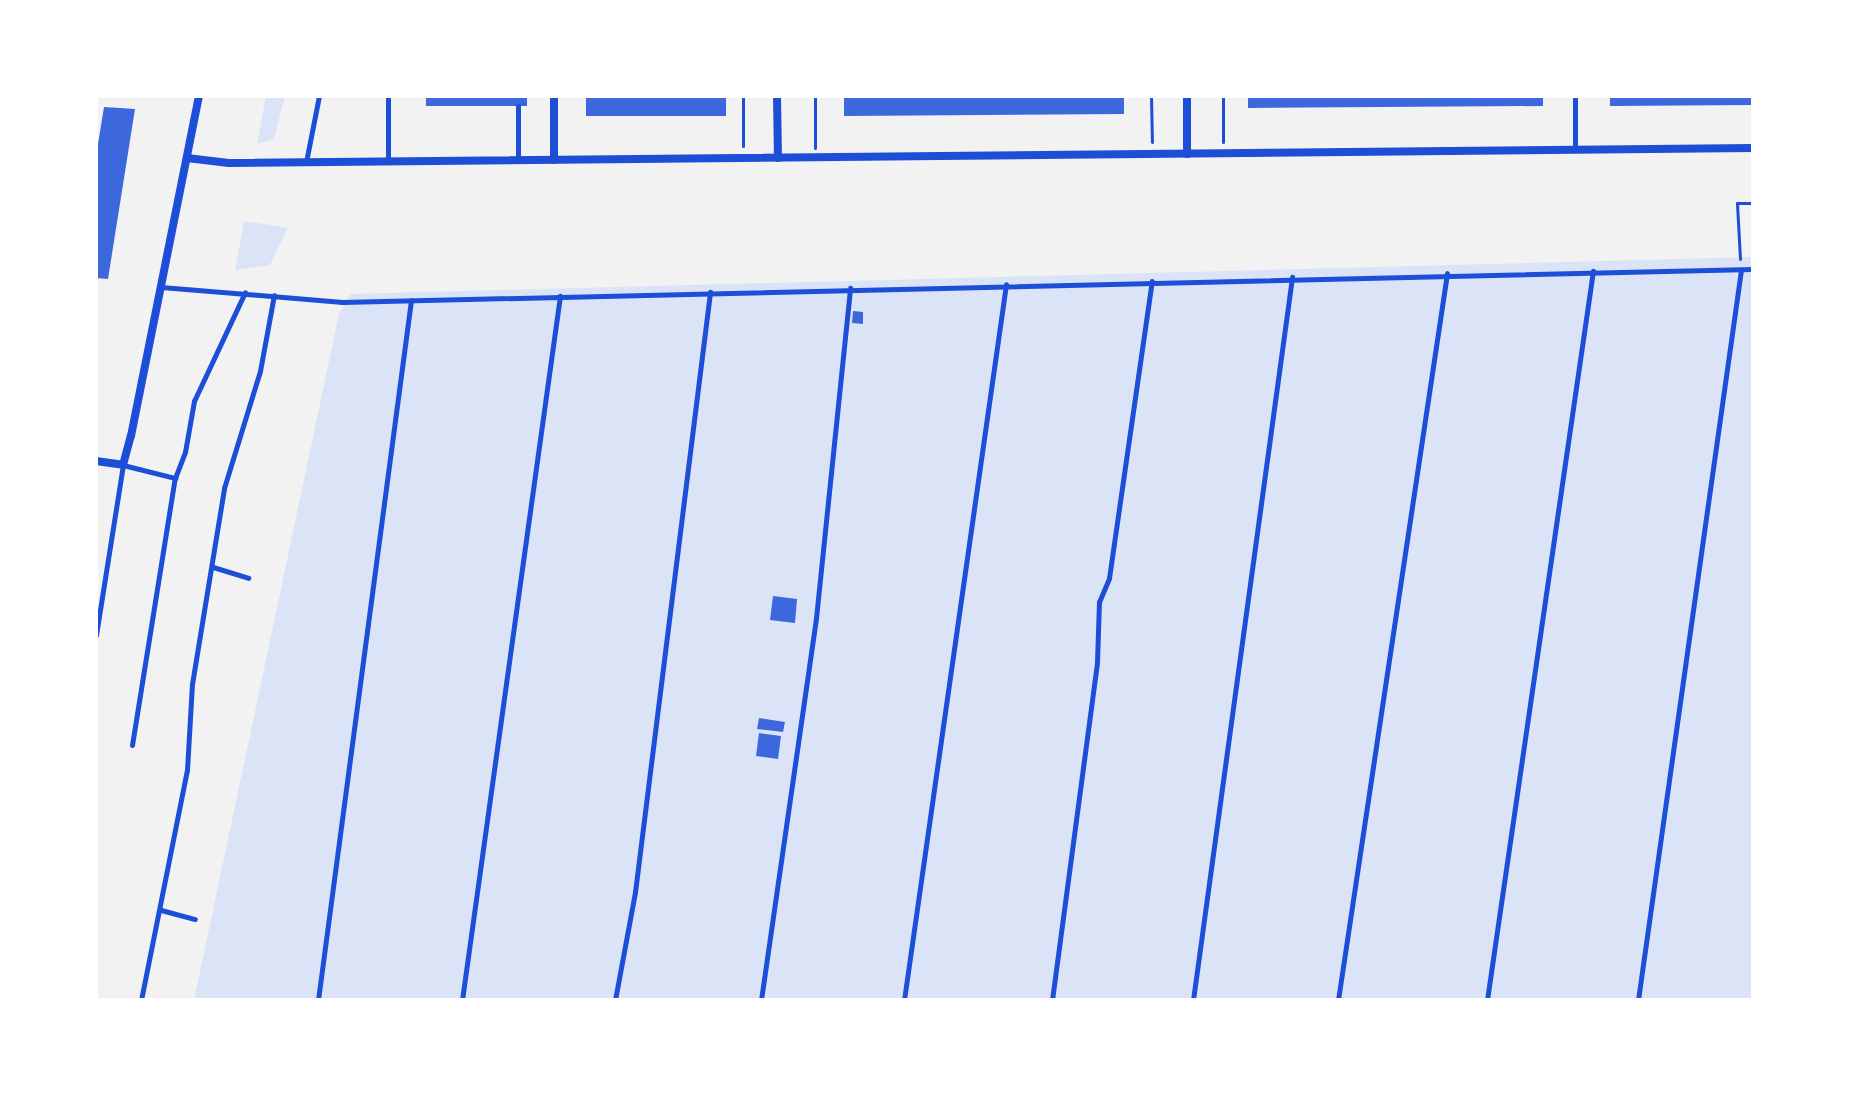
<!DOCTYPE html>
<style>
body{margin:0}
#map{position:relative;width:1849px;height:1096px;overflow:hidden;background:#f2f2f2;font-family:"Fira Sans Condensed",sans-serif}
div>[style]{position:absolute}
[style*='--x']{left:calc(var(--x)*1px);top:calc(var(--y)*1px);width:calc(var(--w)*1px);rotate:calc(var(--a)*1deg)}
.green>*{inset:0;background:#dbe4f7}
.building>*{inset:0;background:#3d67dc}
.path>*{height:3px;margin:-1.5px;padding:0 1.5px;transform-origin:1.5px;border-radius:1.5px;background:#1d4ed8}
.service>*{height:5px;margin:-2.5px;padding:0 2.5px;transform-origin:2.5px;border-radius:2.5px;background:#1d4ed8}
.minor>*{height:8px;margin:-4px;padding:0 4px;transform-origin:4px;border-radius:4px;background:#1d4ed8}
span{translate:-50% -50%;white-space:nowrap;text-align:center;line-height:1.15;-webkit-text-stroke:6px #fff;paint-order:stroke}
.frame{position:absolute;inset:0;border:98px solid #fff;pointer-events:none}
</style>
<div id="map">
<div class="green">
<i style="clip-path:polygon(266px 96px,285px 96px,274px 139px,257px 144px)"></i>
<i style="clip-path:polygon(244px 221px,288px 228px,270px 265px,235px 270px)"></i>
<i style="clip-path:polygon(1753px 257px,1753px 1000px,194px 1000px,339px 314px,351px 294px)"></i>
</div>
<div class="building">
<i style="clip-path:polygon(426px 96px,527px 96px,527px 106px,426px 106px)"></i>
<i style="clip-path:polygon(586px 96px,726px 96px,726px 116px,586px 116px)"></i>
<i style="clip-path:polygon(844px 96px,1124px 96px,1124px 114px,844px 116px)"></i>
<i style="clip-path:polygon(1248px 96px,1543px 96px,1543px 106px,1248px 108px)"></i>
<i style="clip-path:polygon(1610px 96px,1753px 96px,1753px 105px,1610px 106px)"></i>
<i style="clip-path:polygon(104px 107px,135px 109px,108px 279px,96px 278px,96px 156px)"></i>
<i style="clip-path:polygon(853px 311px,863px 312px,863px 324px,852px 323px)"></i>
<i style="clip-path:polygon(773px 596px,797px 599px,795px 623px,770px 620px)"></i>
<i style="clip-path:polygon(759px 718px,785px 722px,783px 732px,757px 729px)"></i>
<i style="clip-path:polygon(759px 733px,781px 736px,778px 759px,756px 756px)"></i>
</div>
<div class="path">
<i style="--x:743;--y:96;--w:50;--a:90"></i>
<i style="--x:815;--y:96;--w:52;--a:90"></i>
<i style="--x:1151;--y:96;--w:46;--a:88.8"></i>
<i style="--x:1223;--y:142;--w:46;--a:-90"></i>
<i style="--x:1740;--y:259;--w:56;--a:-93.1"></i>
<i style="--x:1737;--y:203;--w:16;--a:0"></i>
</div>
<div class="service">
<i style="--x:388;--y:96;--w:65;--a:90"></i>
<i style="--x:1575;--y:96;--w:53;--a:90"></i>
<i style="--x:518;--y:106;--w:53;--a:90"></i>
<i style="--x:306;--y:162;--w:67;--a:-78.9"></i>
<i style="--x:161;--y:287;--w:182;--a:4.7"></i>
<i style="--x:342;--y:302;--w:1411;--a:-1.34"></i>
<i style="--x:213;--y:567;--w:37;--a:17"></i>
<i style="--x:96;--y:635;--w:172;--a:-81"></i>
<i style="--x:123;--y:465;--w:54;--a:14"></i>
<i style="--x:175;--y:478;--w:28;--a:-69"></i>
<i style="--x:185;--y:452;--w:52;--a:-80"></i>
<i style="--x:194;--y:401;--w:120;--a:-64.9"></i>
<i style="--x:132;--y:745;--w:270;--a:-80.9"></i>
<i style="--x:161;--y:910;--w:35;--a:15"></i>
<i style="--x:141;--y:1000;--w:235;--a:-78.7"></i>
<i style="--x:187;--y:770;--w:86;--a:-86.7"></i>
<i style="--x:192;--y:684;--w:199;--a:-80.7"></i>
<i style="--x:224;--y:488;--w:122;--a:-72.9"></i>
<i style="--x:260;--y:371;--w:77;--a:-79.6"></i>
<i style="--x:318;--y:1000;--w:706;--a:-82.43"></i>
<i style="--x:462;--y:1000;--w:711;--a:-82.08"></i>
<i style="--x:615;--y:1000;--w:110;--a:-79.5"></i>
<i style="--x:635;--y:892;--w:605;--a:-82.87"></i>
<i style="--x:761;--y:1000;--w:386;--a:-81.8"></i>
<i style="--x:816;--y:618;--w:332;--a:-84.1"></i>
<i style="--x:904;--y:1000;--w:723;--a:-81.89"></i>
<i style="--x:1052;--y:1000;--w:341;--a:-82.4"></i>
<i style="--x:1097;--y:662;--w:60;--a:-88.1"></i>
<i style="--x:1099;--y:602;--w:26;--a:-67"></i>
<i style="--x:1109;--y:578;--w:300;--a:-81.8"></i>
<i style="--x:1193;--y:1000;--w:730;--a:-82.2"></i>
<i style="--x:1338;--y:1000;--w:735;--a:-81.47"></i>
<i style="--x:1487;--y:1000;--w:737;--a:-81.73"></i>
<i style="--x:1638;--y:1000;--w:737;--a:-81.97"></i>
</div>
<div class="minor">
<i style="--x:554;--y:96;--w:64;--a:90"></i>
<i style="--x:777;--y:96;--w:62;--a:89.1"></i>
<i style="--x:1187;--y:154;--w:58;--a:-90"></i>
<i style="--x:187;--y:158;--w:42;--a:6.8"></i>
<i style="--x:229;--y:163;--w:1524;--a:-0.56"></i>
<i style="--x:96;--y:461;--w:27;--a:8"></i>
<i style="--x:123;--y:465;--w:30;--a:-75"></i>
<i style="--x:131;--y:436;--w:347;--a:-78.7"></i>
</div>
<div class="frame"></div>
</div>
